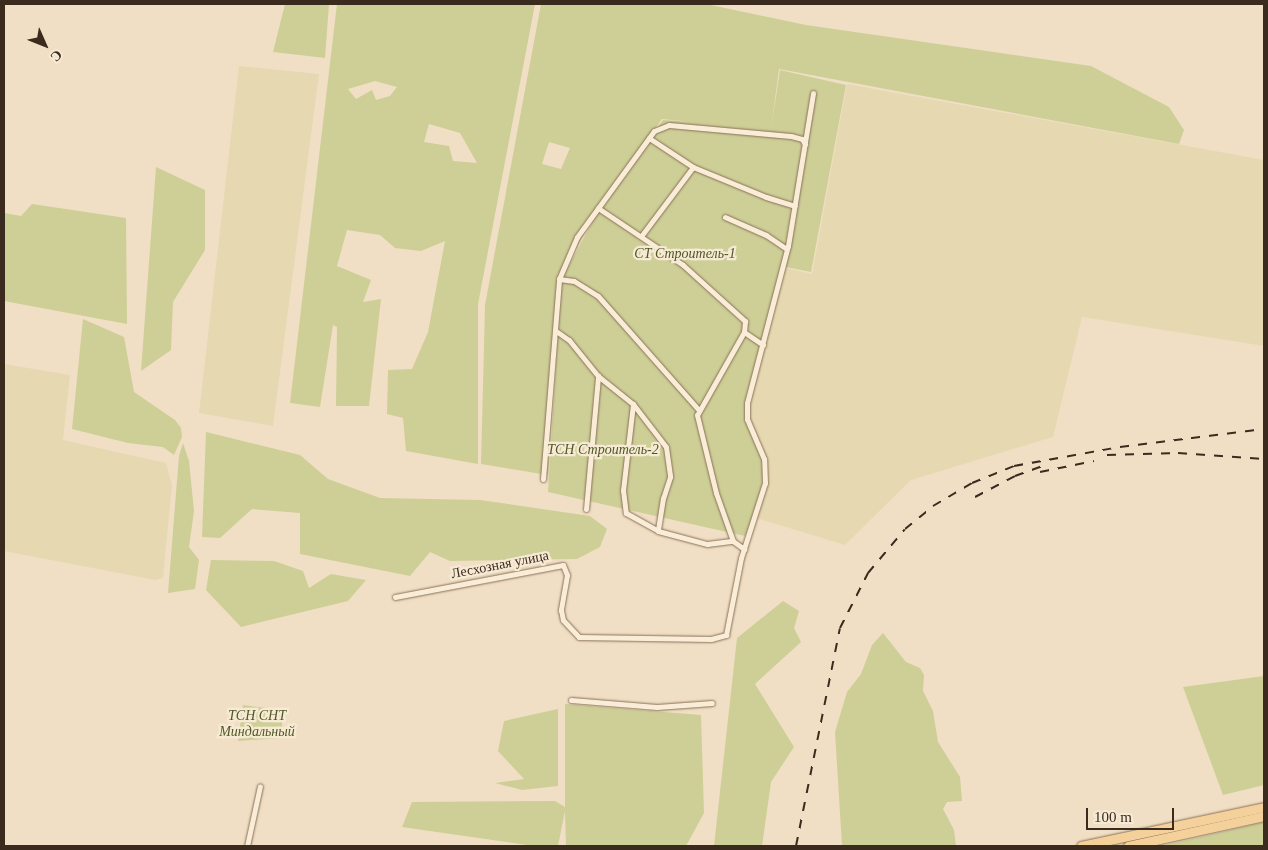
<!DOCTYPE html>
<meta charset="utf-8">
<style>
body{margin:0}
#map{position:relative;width:1268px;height:850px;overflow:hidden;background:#f0dfc4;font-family:Georgia,serif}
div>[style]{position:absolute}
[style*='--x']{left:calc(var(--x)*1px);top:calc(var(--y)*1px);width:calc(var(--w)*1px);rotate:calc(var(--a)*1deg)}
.farmland>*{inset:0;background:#e6d9b1}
.green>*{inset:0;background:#cdcf97}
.roads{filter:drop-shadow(0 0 1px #8b7059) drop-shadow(0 0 1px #8b7059)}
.street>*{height:5px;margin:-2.5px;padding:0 2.5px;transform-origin:2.5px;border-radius:2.5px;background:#faedd8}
.primary>*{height:9px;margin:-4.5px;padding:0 4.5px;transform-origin:4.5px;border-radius:4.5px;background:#f4d19a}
.rail>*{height:2px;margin-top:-1px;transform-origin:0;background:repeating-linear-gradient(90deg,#3b2a1e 0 9px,transparent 0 18px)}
span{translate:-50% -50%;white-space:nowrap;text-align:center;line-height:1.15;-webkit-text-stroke:4.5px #f7ead4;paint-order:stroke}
.park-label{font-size:14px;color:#4f5824;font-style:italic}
.street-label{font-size:14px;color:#3b2a1e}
.frame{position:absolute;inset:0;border:5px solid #3b2a1e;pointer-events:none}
.north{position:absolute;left:20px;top:20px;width:50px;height:50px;-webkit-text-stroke:4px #f7ead4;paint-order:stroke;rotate:134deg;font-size:14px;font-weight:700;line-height:20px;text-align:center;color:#3b2a1e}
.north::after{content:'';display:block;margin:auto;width:18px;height:22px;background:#3b2a1e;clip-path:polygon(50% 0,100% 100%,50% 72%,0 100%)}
.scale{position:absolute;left:1086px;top:808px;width:88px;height:22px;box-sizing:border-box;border:2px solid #3b2a1e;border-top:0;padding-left:6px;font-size:15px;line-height:18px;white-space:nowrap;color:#3b2a1e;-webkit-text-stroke:4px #f7ead4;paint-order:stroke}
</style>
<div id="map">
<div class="farmland">
<i style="clip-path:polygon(239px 66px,319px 74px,273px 426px,199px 413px)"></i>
<i style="clip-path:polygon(847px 84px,1264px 160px,1264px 346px,1082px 317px,1053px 437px,911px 480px,845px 545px,750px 516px,740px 410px,782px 267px,812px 274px)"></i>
<i style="clip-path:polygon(4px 364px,70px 375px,63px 440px,166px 463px,172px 485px,163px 578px,155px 580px,4px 551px)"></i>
</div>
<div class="green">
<i style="clip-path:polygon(285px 4px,329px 4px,325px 58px,273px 52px)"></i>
<i style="clip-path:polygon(evenodd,337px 4px,535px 4px,478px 304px,478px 464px,406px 451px,403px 418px,387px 414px,388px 370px,412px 369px,428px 332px,445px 241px,421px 251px,395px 248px,380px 235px,347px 230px,337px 266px,371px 280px,363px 302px,381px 299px,369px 406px,336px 406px,337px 327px,333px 325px,320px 407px,290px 403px,337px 4px,375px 81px,397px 87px,390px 96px,376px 100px,372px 90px,356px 99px,348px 89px,375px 81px,337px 4px,429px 124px,460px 133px,477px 163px,453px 161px,449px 146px,424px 142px,429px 124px)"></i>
<i style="clip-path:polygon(evenodd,541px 4px,706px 4px,806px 25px,1091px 66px,1169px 107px,1184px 130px,1179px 144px,779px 69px,771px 129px,780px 70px,846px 85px,811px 272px,781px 266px,762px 343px,743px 330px,696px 414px,706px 464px,699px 410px,707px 403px,744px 334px,762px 345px,746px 403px,746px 419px,763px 459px,764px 483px,759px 506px,745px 536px,548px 492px,558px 333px,569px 341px,597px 376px,632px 404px,657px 434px,665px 447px,669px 478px,672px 477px,667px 446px,659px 433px,633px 403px,598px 374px,570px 339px,558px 330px,562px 278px,599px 210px,663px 120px,693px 122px,662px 119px,598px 208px,560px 279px,548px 475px,481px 464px,485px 305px,541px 4px,549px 142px,570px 148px,561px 169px,542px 164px,549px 142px)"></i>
<i style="clip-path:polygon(156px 167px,205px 190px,205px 250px,173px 302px,171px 350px,141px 371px)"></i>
<i style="clip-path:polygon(32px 204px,126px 218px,127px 324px,4px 301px,4px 213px,21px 216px)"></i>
<i style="clip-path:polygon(83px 319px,124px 337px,134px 392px,175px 420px,181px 428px,182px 437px,174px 455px,163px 447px,128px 443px,72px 429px)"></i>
<i style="clip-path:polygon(206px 432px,300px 455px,328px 479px,380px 498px,480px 500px,590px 516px,607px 529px,600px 547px,577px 559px,450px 561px,430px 552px,410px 576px,300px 554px,300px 513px,252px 509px,220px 538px,202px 537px)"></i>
<i style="clip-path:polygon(183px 443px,189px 461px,194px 511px,189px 547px,199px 560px,195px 589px,168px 593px,179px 456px)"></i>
<i style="clip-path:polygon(211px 560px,274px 561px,303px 571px,309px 588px,331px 574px,366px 580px,348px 601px,241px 627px,206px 590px)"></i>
<i style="clip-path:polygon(783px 601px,799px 611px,794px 628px,801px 642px,755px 684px,794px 747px,771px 782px,762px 846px,714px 846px,737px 638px)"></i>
<i style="clip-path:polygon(883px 633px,906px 662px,920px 668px,924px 675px,923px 691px,933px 711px,938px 742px,960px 777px,962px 801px,947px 802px,943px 809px,954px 830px,956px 846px,842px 846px,835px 732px,847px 692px,861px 674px,872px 645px)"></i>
<i style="clip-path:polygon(1264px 676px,1264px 785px,1223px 795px,1183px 687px)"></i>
<i style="clip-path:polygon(565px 704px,701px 715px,704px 813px,686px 846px,566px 846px,565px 811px,558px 846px,534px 846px,402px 827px,412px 802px,555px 801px,565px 807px)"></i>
<i style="clip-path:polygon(243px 705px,283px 710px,281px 738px,238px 741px)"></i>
<i style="clip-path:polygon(558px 709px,558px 786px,522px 790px,495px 783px,524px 779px,498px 751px,504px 721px)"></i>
<i style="clip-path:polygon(1264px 822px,1264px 846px,1162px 846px)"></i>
</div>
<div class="roads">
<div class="street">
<i style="--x:649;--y:138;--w:53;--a:33.4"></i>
<i style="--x:693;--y:167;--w:79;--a:22.3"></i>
<i style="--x:766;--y:197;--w:30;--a:17"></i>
<i style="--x:598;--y:208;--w:102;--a:33.8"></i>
<i style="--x:683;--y:265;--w:84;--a:42.1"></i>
<i style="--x:745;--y:321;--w:11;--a:95"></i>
<i style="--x:744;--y:332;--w:95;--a:119.5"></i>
<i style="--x:697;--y:415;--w:80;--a:76.3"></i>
<i style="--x:716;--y:493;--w:51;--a:70.5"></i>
<i style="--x:733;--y:541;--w:14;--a:36"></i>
<i style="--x:725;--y:217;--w:45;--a:23.7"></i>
<i style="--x:766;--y:235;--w:25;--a:34"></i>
<i style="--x:642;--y:235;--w:85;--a:-53.1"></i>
<i style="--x:559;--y:279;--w:15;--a:8"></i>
<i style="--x:574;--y:281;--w:28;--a:32"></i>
<i style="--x:598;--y:296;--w:151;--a:48.5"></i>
<i style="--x:556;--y:331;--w:16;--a:35"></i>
<i style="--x:569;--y:340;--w:46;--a:51.1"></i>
<i style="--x:598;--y:376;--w:45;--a:38.7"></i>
<i style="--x:633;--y:404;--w:54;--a:52.5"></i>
<i style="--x:666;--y:447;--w:30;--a:82"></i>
<i style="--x:670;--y:477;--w:22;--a:108"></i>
<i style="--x:663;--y:498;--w:33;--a:99"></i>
<i style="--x:744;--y:332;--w:23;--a:34"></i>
<i style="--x:633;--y:404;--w:87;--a:96.6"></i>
<i style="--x:623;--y:490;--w:23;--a:83"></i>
<i style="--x:626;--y:513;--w:37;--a:29"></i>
<i style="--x:658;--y:531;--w:51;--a:14.9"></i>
<i style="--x:707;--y:544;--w:26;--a:-7"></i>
<i style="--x:543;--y:479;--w:201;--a:-85.4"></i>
<i style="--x:559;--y:279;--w:46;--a:-66.8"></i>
<i style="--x:577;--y:237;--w:131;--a:-54"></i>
<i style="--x:654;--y:131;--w:16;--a:-22"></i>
<i style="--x:669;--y:125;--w:122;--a:5.2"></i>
<i style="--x:791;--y:136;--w:11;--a:15"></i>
<i style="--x:802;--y:139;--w:6;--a:59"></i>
<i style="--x:586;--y:509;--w:134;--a:-84.8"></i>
<i style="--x:395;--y:597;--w:171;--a:-10.8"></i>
<i style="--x:563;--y:565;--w:11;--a:68"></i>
<i style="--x:567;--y:575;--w:36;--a:100"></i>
<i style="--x:561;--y:610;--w:10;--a:79"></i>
<i style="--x:563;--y:620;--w:23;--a:47"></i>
<i style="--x:579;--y:637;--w:132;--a:0.9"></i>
<i style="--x:711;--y:639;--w:16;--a:-15"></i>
<i style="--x:726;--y:635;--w:78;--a:-79"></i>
<i style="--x:741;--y:558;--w:79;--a:-72.3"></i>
<i style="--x:765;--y:483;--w:24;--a:-92"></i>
<i style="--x:764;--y:459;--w:43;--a:-113"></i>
<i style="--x:747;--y:419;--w:16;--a:-90"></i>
<i style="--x:747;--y:403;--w:162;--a:-75.4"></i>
<i style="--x:788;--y:246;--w:155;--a:-80.7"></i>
<i style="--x:571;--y:700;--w:86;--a:4.7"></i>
<i style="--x:657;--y:707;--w:55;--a:-4.2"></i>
<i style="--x:247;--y:846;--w:61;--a:-77.8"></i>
</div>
<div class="primary">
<i style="--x:1081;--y:846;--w:187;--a:-12"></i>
<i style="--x:1128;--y:846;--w:139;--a:-12.4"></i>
</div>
</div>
<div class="rail">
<i style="--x:1107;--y:455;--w:71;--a:-1.6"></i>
<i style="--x:1178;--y:453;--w:86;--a:4"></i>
<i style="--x:1040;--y:472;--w:55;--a:-11.5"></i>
<i style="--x:975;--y:497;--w:45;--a:-27.7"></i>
<i style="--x:1015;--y:476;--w:33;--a:-20"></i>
<i style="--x:796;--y:846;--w:222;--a:-78.6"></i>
<i style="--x:840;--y:628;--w:62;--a:-63"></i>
<i style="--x:868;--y:573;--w:57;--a:-49.9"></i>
<i style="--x:905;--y:529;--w:36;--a:-39"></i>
<i style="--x:933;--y:506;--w:45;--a:-30.5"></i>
<i style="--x:972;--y:483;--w:45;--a:-22"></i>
<i style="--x:1014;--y:466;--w:108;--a:-10.2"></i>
<i style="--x:1120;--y:447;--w:145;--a:-7.1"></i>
</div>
<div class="park-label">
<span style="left:685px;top:254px">СТ Строитель-1</span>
<span style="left:603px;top:450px">ТСН Строитель-2</span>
<span style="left:257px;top:724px">ТСН СНТ<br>Миндальный</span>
</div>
<div class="street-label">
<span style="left:500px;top:565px;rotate:-11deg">Лесхозная улица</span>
</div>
<div class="frame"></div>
<div class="north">С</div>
<div class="scale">100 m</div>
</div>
